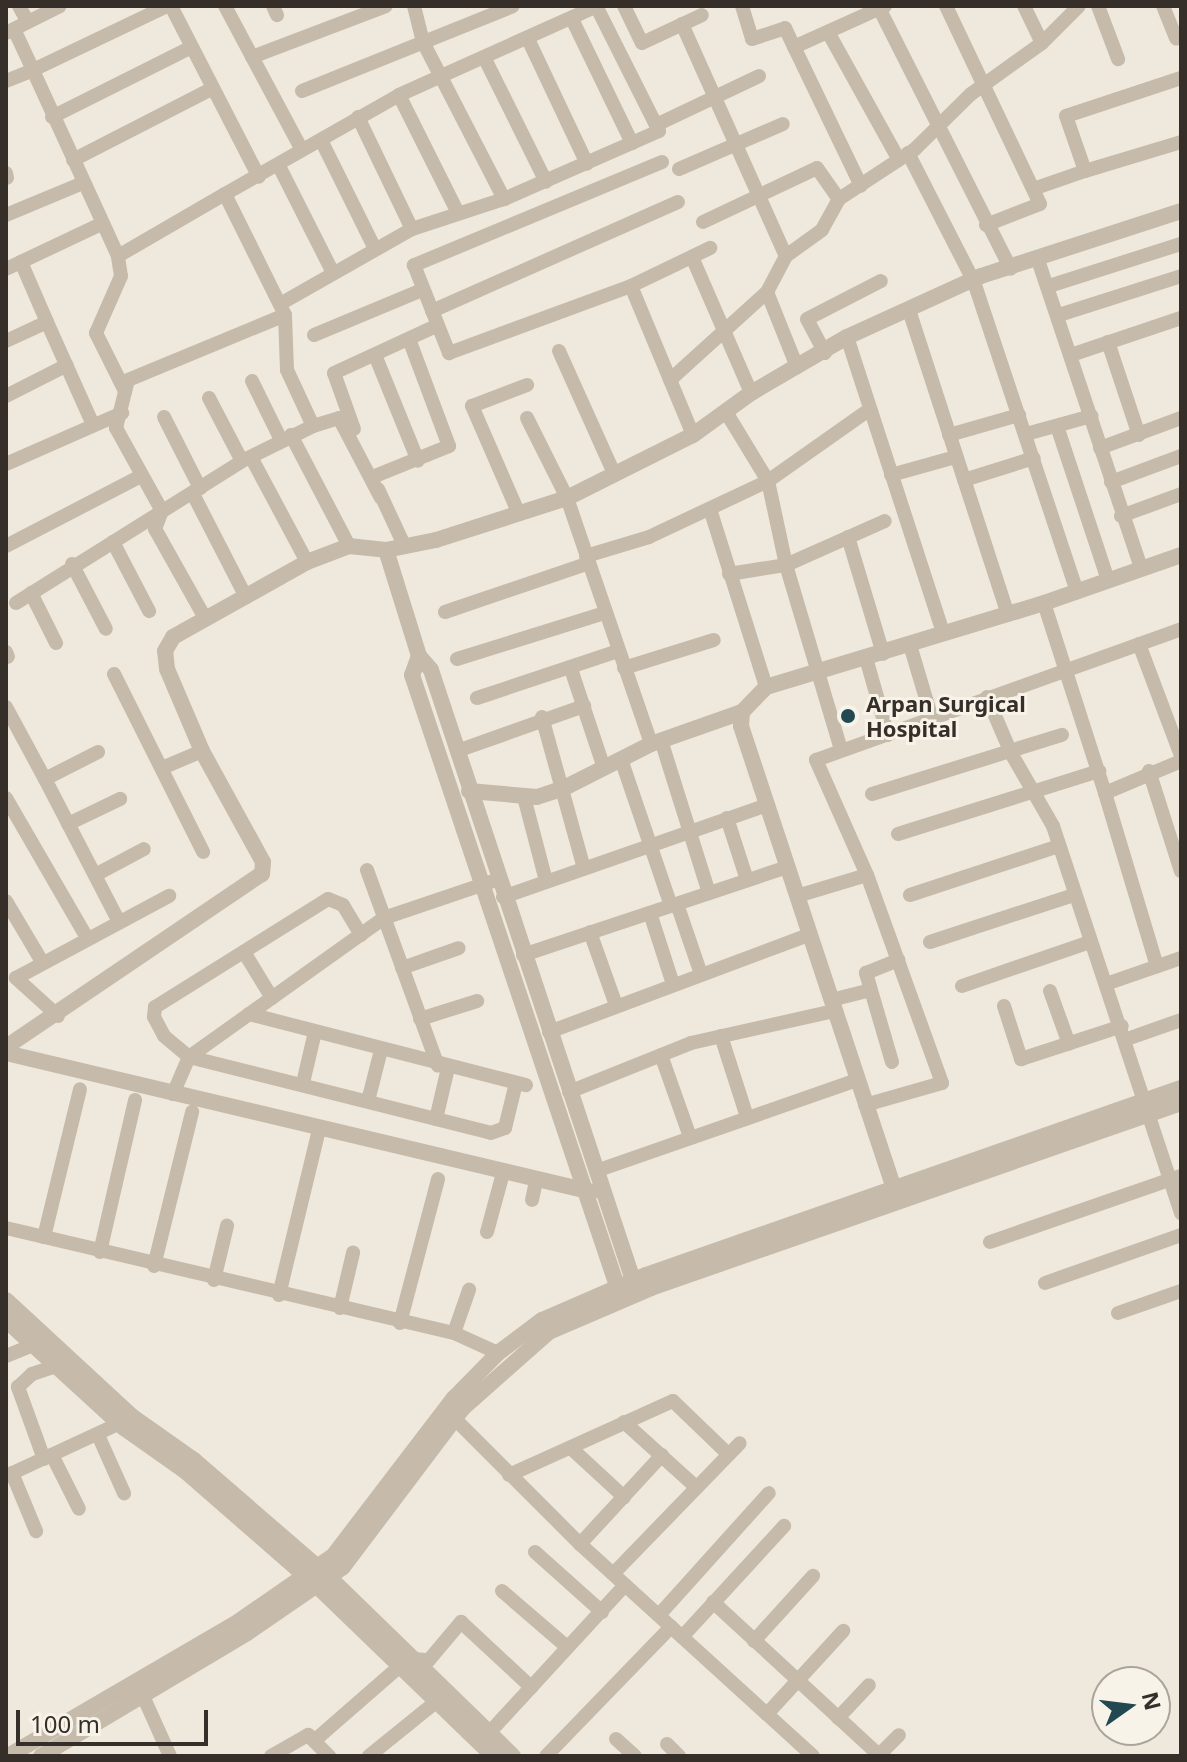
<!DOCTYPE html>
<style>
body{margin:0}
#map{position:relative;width:1187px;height:1762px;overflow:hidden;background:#efe9dd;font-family:"Noto Sans",sans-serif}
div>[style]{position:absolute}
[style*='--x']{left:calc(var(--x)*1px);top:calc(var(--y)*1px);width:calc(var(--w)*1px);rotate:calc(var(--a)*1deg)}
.minor>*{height:14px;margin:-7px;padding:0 7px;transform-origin:7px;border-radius:7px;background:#c6bbaa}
.tertiary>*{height:16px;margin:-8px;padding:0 8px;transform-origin:8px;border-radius:8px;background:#c6bbaa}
.dots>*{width:22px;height:22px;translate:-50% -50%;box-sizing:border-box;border:4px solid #f8f3e9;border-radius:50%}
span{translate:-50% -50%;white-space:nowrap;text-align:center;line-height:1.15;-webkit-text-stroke:6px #f8f3e9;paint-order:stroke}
.poi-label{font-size:22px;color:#352e29;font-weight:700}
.left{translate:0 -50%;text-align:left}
.frame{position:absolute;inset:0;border:8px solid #352e29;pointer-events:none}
.north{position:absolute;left:1091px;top:1666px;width:80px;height:80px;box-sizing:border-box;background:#f8f3e9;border:2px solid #aaa49c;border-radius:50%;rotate:76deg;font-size:22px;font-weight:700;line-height:32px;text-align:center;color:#352e29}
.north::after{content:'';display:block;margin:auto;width:28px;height:36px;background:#224952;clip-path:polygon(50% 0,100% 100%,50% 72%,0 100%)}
.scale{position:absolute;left:16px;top:1710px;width:192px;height:36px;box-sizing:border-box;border:4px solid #352e29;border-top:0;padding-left:10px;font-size:24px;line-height:28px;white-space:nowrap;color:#352e29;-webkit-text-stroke:6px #f8f3e9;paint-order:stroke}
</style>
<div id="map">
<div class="minor">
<i style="--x:19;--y:6;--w:18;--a:61"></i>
<i style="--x:171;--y:6;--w:192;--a:62.8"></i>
<i style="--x:225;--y:6;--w:163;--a:61.9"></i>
<i style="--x:273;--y:6;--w:10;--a:66"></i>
<i style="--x:414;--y:6;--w:37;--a:76"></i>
<i style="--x:423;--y:42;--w:177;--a:62.7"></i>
<i style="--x:624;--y:6;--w:41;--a:64.1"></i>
<i style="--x:642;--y:43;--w:66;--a:-25"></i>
<i style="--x:742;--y:6;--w:34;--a:73"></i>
<i style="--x:752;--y:39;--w:35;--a:-18"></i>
<i style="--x:785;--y:28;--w:175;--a:64.3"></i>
<i style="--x:946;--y:6;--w:219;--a:64.6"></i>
<i style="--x:1040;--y:204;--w:58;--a:158.7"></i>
<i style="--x:1024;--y:6;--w:41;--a:64.1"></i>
<i style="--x:1098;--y:6;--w:57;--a:69.3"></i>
<i style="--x:1163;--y:6;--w:35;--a:68"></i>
<i style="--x:879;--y:8;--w:292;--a:63.2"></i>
<i style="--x:572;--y:19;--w:138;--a:64.2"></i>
<i style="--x:682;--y:24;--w:254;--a:65.9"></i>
<i style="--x:786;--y:256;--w:41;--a:117.8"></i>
<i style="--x:767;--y:292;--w:81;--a:68.2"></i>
<i style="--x:828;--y:32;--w:146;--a:61"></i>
<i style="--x:6;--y:33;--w:60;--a:-26.6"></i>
<i style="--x:528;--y:39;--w:138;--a:64.7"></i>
<i style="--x:794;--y:47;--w:100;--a:-24.3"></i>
<i style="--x:252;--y:57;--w:143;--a:-20.8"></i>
<i style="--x:485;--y:59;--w:137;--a:63.6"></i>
<i style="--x:1181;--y:78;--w:121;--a:161.7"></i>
<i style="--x:1066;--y:116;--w:58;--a:70.9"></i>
<i style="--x:1085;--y:171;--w:100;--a:-16.8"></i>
<i style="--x:6;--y:81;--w:29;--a:-22"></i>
<i style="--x:33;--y:70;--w:45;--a:-114.9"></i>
<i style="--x:302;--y:91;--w:227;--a:-21.9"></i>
<i style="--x:399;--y:95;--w:132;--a:63.4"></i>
<i style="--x:52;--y:117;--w:154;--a:-26.6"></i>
<i style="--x:358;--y:117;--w:124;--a:64.3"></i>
<i style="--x:656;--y:125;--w:114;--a:-25.4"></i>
<i style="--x:321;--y:140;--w:119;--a:63.6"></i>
<i style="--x:908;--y:153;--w:145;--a:62.9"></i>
<i style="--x:974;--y:282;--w:327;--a:71.6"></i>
<i style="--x:73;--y:160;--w:155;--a:-27.2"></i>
<i style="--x:662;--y:162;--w:269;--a:157.4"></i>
<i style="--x:414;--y:265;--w:95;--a:68.3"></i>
<i style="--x:449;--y:353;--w:194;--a:-20.2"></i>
<i style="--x:631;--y:286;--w:88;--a:-25.7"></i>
<i style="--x:279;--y:166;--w:120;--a:63.2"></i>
<i style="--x:679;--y:169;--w:113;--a:-23.4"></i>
<i style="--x:6;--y:173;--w:5;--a:79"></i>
<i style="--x:1033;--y:189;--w:55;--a:-19.1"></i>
<i style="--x:839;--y:199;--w:91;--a:-33.3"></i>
<i style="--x:915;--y:149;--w:78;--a:-44.5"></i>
<i style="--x:971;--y:94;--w:87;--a:-35.7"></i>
<i style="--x:1042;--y:43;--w:52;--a:-45"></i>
<i style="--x:6;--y:215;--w:83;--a:-22.6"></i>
<i style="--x:703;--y:222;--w:126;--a:-25.3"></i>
<i style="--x:817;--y:168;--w:38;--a:55"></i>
<i style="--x:839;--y:199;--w:35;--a:119"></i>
<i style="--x:822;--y:230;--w:44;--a:144.2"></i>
<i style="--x:118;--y:256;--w:124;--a:-30.1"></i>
<i style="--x:692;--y:257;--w:148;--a:66.5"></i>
<i style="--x:1038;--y:260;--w:324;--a:71.5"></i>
<i style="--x:21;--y:262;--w:65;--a:66.6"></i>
<i style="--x:6;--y:269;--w:105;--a:-25.3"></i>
<i style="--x:631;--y:286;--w:161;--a:67.4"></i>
<i style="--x:1049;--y:286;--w:139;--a:-17.7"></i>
<i style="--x:280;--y:304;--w:152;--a:-29.6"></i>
<i style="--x:412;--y:229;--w:97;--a:-18.1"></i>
<i style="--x:504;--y:199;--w:169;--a:-23.7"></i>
<i style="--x:659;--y:131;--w:140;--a:-116.7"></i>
<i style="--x:909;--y:310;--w:320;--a:72"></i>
<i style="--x:432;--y:311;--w:269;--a:-23.9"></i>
<i style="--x:1059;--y:315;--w:128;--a:-17.7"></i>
<i style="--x:314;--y:335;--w:117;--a:-22.6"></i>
<i style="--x:847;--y:337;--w:311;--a:72"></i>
<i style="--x:6;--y:341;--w:45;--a:-24.9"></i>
<i style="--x:47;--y:322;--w:113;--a:65.9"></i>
<i style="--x:1108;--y:342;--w:98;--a:71.6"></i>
<i style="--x:559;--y:351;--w:132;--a:65.8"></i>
<i style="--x:825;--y:353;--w:38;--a:-118"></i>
<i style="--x:807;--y:319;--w:83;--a:-27.2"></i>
<i style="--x:375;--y:355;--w:114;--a:67.9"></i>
<i style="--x:1071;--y:355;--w:116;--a:-18.6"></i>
<i style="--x:670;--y:380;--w:131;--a:-42.2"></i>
<i style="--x:252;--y:381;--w:66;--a:63.8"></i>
<i style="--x:125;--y:391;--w:65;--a:-116.6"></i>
<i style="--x:96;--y:333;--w:62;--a:-66.3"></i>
<i style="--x:121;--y:276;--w:20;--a:-99"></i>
<i style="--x:118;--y:256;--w:205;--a:-114.6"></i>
<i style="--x:33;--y:70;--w:148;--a:-25.5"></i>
<i style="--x:6;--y:396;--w:68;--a:-26.9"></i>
<i style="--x:209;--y:398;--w:71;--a:62.4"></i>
<i style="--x:726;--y:412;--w:81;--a:58.7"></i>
<i style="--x:768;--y:481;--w:86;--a:77.9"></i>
<i style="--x:786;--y:565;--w:192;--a:73.4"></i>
<i style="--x:164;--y:417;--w:80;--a:63.1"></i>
<i style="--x:527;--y:418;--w:89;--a:63.4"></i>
<i style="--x:567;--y:498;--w:260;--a:71.1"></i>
<i style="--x:313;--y:426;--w:62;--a:-114.9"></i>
<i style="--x:287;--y:370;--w:55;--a:-92.1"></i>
<i style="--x:285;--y:315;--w:135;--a:-116.4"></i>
<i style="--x:225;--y:194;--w:200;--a:-29.6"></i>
<i style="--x:399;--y:95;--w:217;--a:-24.2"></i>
<i style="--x:1057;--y:426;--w:162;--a:71.7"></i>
<i style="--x:354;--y:429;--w:59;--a:-109.7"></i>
<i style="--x:334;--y:373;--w:112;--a:-24.7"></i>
<i style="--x:1026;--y:434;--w:68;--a:-15.3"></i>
<i style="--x:291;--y:435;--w:125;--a:62.4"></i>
<i style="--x:949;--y:435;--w:73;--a:-15.9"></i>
<i style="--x:1100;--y:448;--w:86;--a:-20.3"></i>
<i style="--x:251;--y:457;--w:119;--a:61.9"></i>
<i style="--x:6;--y:464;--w:127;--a:-23.7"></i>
<i style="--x:891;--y:475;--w:67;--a:-15.5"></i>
<i style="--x:375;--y:476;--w:80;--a:-22.1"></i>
<i style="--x:449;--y:446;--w:114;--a:-110.5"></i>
<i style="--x:964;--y:480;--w:73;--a:-17.4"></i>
<i style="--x:1111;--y:482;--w:75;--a:-20.4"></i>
<i style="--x:378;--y:489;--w:62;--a:65.1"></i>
<i style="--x:193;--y:494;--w:116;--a:62.8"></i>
<i style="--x:710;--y:509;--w:187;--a:72.5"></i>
<i style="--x:519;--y:514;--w:118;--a:-113.5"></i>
<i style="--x:472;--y:406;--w:59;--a:-20.9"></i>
<i style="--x:1121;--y:516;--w:64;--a:-20.1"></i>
<i style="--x:848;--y:537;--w:122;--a:73.3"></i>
<i style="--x:113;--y:542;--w:78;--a:62.4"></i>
<i style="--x:6;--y:546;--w:152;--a:-27.4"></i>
<i style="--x:586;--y:556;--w:66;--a:-16.8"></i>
<i style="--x:649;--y:537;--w:132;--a:-25.2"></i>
<i style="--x:768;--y:481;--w:125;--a:-35.2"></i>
<i style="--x:72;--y:564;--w:73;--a:62.4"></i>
<i style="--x:729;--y:574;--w:58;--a:-9"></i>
<i style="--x:786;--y:565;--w:108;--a:-24"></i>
<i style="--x:31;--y:593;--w:56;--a:63.4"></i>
<i style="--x:16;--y:603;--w:267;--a:-32.1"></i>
<i style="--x:242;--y:461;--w:79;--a:-26.2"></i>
<i style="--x:313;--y:426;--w:27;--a:-17"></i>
<i style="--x:339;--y:418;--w:90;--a:62.3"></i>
<i style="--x:1044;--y:603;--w:200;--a:72.2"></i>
<i style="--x:1105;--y:793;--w:82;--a:-22.8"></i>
<i style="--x:445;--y:612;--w:152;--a:-18.8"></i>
<i style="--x:205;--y:618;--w:102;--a:-119.3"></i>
<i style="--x:155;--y:529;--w:19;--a:-69"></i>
<i style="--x:162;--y:511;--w:95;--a:-119"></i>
<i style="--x:116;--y:428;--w:49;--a:-76"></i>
<i style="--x:128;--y:380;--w:170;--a:-22.5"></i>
<i style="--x:1139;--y:644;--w:120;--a:69.4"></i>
<i style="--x:910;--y:645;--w:77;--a:73.4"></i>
<i style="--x:6;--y:652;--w:5;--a:68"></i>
<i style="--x:866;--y:658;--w:80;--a:74.1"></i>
<i style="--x:457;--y:659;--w:155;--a:-17.3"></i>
<i style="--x:624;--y:668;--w:94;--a:-17.3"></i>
<i style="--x:571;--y:669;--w:104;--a:71.6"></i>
<i style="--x:114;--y:674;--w:199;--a:63.4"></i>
<i style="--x:987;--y:697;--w:61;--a:66.8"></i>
<i style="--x:1011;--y:753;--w:84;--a:60.1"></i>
<i style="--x:1053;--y:826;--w:408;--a:71.7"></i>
<i style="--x:477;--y:698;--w:149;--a:-18.4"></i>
<i style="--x:6;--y:707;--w:82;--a:61.6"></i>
<i style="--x:542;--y:717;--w:157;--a:74.5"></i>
<i style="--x:661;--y:740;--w:160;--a:72.6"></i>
<i style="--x:457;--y:751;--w:135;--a:-19.5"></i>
<i style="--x:98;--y:752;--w:59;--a:153"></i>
<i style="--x:45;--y:779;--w:161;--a:62.6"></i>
<i style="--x:621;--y:759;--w:155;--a:71.2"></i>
<i style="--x:162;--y:768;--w:43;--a:-23"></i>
<i style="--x:1149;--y:771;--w:105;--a:72.3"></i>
<i style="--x:1105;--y:793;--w:181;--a:73.3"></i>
<i style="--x:872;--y:794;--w:199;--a:-17.3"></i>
<i style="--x:524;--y:797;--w:87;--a:75.3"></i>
<i style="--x:6;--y:798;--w:160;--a:59.9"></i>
<i style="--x:727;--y:818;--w:65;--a:72.1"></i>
<i style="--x:68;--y:824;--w:58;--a:-25.7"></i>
<i style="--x:898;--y:834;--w:211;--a:-17.4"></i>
<i style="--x:367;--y:870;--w:208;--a:70.1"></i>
<i style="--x:97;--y:874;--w:53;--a:-28"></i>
<i style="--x:910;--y:895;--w:157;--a:-18.2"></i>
<i style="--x:797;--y:896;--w:73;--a:-16.7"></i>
<i style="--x:503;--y:897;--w:280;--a:-19.2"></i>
<i style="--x:6;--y:901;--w:69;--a:59.3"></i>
<i style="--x:677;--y:904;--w:74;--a:71.1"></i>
<i style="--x:650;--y:913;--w:75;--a:72.1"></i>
<i style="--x:590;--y:932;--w:77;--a:70.4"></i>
<i style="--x:361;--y:935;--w:35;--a:-121"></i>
<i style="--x:343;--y:905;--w:16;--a:-158"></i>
<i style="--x:328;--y:899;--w:204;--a:148"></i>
<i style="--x:155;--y:1007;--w:10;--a:96"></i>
<i style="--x:154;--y:1017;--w:21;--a:62"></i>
<i style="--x:164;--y:1036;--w:33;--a:40"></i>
<i style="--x:189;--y:1057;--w:311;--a:14.1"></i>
<i style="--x:491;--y:1133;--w:15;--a:-20"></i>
<i style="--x:505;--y:1128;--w:46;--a:-76.3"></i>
<i style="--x:930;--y:942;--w:151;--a:-18.1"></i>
<i style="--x:244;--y:952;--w:54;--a:58.7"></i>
<i style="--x:523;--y:955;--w:279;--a:-18.4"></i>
<i style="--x:402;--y:968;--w:60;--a:-19.3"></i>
<i style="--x:1106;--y:984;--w:79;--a:-19.1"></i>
<i style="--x:962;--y:986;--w:135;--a:-19"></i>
<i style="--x:1050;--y:991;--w:56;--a:70.3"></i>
<i style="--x:831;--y:1000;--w:38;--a:-14"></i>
<i style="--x:1004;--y:1006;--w:56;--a:72.2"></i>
<i style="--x:1021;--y:1059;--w:106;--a:-18.1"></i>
<i style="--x:249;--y:1014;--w:286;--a:14.4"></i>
<i style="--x:58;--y:1016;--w:57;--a:-137.9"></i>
<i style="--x:16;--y:978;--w:174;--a:-28.2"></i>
<i style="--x:420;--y:1019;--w:60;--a:-17.5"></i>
<i style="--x:549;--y:1032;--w:278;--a:-20.5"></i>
<i style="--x:721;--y:1036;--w:85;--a:72.2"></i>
<i style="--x:1127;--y:1039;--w:57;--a:-19.4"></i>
<i style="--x:661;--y:1055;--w:87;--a:70.5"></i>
<i style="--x:892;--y:1062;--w:93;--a:-106.3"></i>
<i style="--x:866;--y:973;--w:35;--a:-22"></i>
<i style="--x:303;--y:1083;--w:52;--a:-76.8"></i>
<i style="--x:569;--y:1092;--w:131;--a:-21.9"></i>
<i style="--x:691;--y:1043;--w:147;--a:-12.6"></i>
<i style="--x:173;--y:1094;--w:40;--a:-66.6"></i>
<i style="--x:189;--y:1057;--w:239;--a:-35.5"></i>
<i style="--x:384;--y:918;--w:115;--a:-18.7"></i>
<i style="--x:368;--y:1101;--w:53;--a:-75.7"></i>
<i style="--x:865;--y:1105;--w:80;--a:-15.9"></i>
<i style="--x:942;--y:1083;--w:221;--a:-109.8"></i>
<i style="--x:867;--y:875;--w:126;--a:-113.9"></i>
<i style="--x:816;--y:760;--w:388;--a:-19.7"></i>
<i style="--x:436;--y:1119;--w:52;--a:-76.8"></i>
<i style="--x:596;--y:1171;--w:276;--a:-19.2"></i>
<i style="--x:532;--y:1200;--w:19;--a:-78"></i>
<i style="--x:6;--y:1228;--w:460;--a:13.2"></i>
<i style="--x:454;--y:1333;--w:48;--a:24.4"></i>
<i style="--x:487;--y:1232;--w:61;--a:-74.8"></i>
<i style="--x:44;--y:1237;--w:152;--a:-76.3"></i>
<i style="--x:990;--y:1242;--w:202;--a:-19.1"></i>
<i style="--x:100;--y:1252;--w:156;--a:-77"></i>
<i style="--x:154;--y:1266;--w:159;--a:-76.1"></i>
<i style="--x:214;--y:1280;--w:56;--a:-76.5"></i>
<i style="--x:1045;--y:1283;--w:144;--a:-19.4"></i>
<i style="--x:279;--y:1295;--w:170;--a:-76.4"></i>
<i style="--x:340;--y:1308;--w:57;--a:-76.7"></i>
<i style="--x:1118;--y:1313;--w:67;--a:-19.2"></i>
<i style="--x:400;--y:1323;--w:149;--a:-75.2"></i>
<i style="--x:454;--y:1333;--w:46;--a:-70.8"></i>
<i style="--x:6;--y:1356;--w:40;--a:-22"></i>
<i style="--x:448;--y:1412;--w:187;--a:45"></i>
<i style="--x:580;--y:1544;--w:315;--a:42.3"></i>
<i style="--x:624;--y:1422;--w:97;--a:42.1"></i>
<i style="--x:98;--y:1435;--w:64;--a:65.9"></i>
<i style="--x:572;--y:1449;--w:71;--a:42.7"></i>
<i style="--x:52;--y:1455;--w:60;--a:63.4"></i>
<i style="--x:44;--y:1459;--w:77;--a:-109.9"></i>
<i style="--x:18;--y:1387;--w:19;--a:-43"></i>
<i style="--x:32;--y:1374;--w:26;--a:-18"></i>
<i style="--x:12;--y:1473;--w:63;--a:67.5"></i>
<i style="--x:509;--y:1475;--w:180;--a:-24.3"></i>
<i style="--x:673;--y:1401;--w:76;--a:43.9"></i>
<i style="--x:6;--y:1476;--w:136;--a:-24.9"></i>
<i style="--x:580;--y:1544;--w:121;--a:-47.3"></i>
<i style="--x:535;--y:1552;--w:90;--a:41.8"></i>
<i style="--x:613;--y:1574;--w:182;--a:-45.9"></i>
<i style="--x:502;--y:1591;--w:86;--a:40.7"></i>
<i style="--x:713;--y:1602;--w:227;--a:42.7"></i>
<i style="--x:659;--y:1615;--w:164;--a:-48"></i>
<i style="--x:682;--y:1637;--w:151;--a:-47.4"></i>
<i style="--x:754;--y:1641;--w:88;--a:-47.8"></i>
<i style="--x:413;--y:1659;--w:16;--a:4"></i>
<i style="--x:429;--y:1660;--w:50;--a:-49.9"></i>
<i style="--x:461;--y:1622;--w:96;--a:42.9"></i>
<i style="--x:139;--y:1687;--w:76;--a:65.8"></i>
<i style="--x:767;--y:1714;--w:113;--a:-47.5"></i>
<i style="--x:838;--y:1718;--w:45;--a:-46.8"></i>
<i style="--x:489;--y:1733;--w:201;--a:-47.4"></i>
<i style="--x:616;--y:1739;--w:25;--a:42"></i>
<i style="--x:314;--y:1741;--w:123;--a:-41.1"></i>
<i style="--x:667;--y:1744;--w:17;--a:45"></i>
<i style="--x:879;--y:1755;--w:28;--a:-45"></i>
<i style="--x:271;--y:1756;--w:43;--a:-29.6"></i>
<i style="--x:308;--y:1735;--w:30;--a:45"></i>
<i style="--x:369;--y:1756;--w:95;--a:-39"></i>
<i style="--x:546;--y:1756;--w:180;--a:-45.9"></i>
</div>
<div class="tertiary">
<i style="--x:386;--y:550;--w:111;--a:72.7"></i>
<i style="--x:419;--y:656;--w:18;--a:49"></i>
<i style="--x:431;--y:670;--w:652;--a:71.68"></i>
<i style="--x:419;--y:656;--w:20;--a:110"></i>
<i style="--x:412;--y:675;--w:654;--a:71.45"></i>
<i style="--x:742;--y:712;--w:14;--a:94"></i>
<i style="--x:741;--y:726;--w:498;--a:71.7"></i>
<i style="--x:469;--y:791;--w:68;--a:5"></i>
<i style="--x:537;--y:797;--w:26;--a:-18"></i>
<i style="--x:562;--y:789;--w:100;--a:-26.8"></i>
<i style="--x:651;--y:744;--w:96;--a:-19.4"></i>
<i style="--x:742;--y:712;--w:35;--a:-46"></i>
<i style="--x:766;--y:687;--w:290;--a:-16.8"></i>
<i style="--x:1044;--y:603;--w:145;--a:-19.3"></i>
<i style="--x:6;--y:1047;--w:309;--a:-34.1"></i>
<i style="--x:262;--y:874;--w:12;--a:-85"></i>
<i style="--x:263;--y:862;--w:127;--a:-118.8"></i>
<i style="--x:202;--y:751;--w:89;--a:-113.1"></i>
<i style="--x:167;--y:669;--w:18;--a:-96"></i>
<i style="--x:165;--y:651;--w:16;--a:-60"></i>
<i style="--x:173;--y:637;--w:154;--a:-29.2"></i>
<i style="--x:307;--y:562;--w:45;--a:-20.9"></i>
<i style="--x:349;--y:546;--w:37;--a:6"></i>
<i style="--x:386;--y:550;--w:51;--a:-11.3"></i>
<i style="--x:436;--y:540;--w:138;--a:-17.8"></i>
<i style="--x:567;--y:498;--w:141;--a:-26.6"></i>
<i style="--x:693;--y:435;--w:72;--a:-35.9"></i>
<i style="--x:751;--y:393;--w:111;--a:-30.3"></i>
<i style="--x:847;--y:337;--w:147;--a:-24.5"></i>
<i style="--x:981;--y:276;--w:210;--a:-18"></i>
<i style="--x:6;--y:1053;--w:602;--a:13.34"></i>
<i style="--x:6;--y:1300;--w:173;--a:42.7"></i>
<i style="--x:133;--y:1417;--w:75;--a:35.2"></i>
<i style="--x:194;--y:1460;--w:177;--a:40.9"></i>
<i style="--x:328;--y:1576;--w:258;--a:44.2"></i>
<i style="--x:6;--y:1320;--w:160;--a:42.5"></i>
<i style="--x:124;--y:1428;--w:75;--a:35.2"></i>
<i style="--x:185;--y:1471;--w:176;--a:41.1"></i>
<i style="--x:318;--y:1587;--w:243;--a:44"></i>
<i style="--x:10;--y:1755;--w:265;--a:-30.3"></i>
<i style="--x:239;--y:1621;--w:114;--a:-34.7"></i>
<i style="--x:333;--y:1556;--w:199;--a:-52.6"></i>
<i style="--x:454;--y:1398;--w:63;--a:-45.6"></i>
<i style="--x:498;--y:1353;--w:55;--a:-36.9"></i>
<i style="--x:542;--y:1320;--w:113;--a:-23.4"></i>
<i style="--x:646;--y:1275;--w:567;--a:-19.27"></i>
<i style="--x:41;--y:1756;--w:240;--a:-30.8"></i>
<i style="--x:247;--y:1633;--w:116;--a:-34.5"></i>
<i style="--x:343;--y:1567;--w:199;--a:-53"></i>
<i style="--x:463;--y:1408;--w:115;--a:-41.5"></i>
<i style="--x:549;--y:1332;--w:111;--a:-23.3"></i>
<i style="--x:651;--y:1288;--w:561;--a:-19.24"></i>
</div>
<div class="dots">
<i style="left:848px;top:716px;background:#224952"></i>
</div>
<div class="poi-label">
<span class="left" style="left:866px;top:716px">Arpan Surgical<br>Hospital</span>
</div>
<div class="frame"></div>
<div class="north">N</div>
<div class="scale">100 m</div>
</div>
